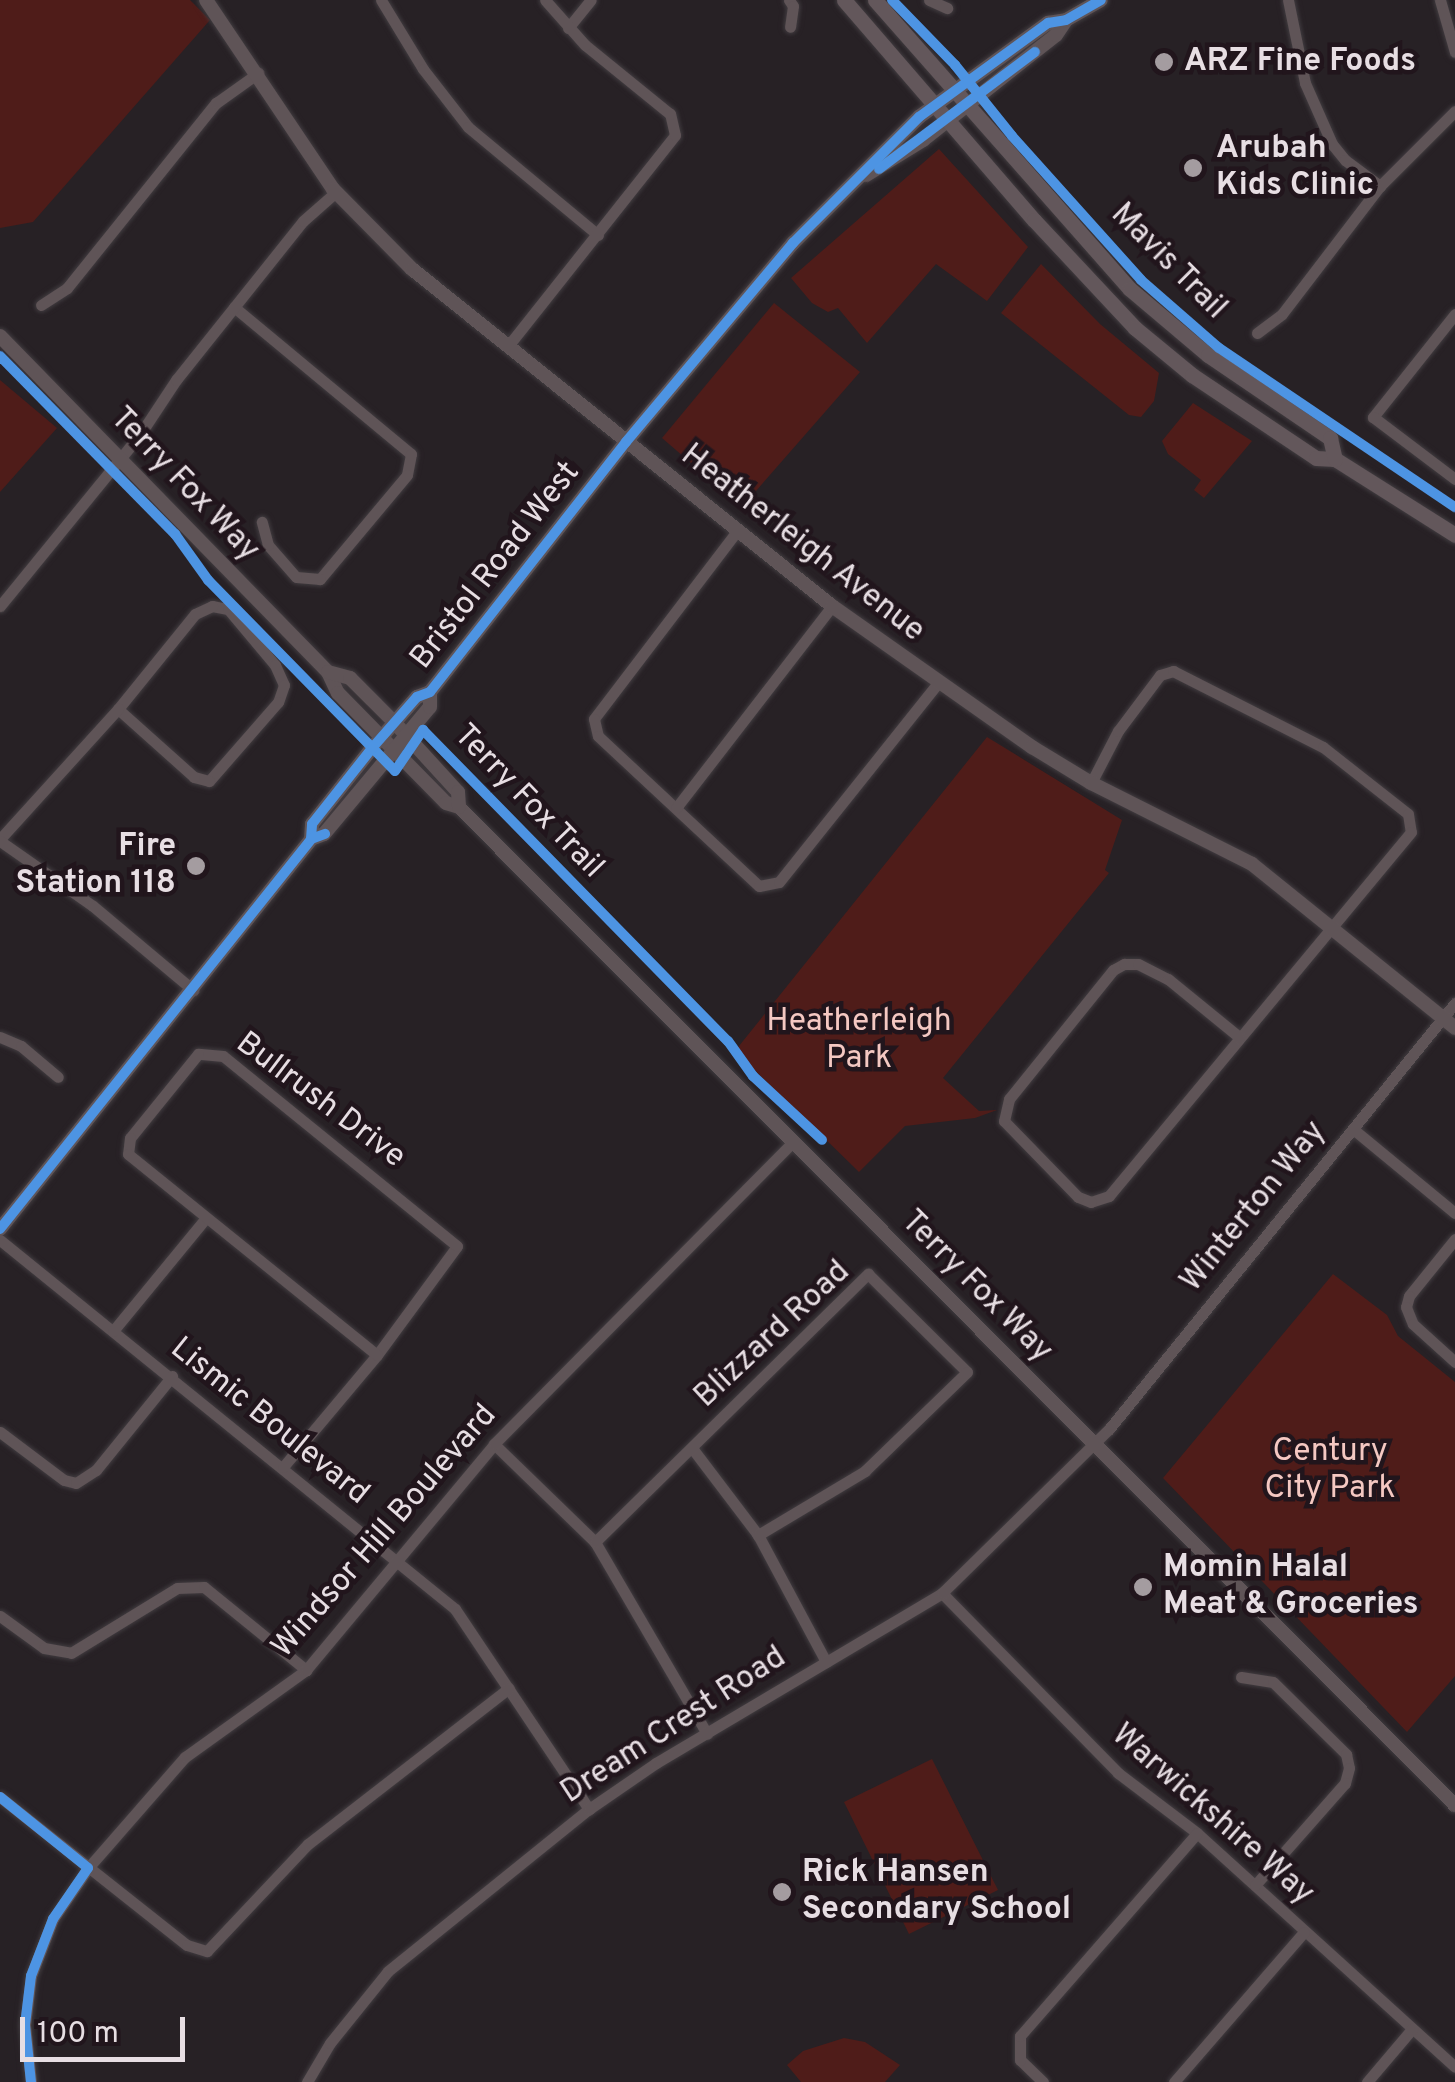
<!DOCTYPE html>
<style>
body{margin:0}
#map{position:relative;width:1455px;height:2082px;overflow:hidden;background:#272125;font-family:Overpass,sans-serif}
div>[style]{position:absolute}
[style*='--x']{left:calc(var(--x)*1px);top:calc(var(--y)*1px);width:calc(var(--w)*1px);rotate:calc(var(--a)*1deg)}
.green>*{inset:0;background:#4f1c19}
.roads{filter:drop-shadow(0 0 2px #413c40) drop-shadow(0 0 2px #413c40)}
.minor>*{height:11px;margin:-5.5px;padding:0 5.5px;transform-origin:5.5px;border-radius:5.5px;background:#5f5457}
.tertiary>*{height:14px;margin:-7px;padding:0 7px;transform-origin:7px;border-radius:7px;background:#5f5457}
.secondary>*{height:15px;margin:-7.5px;padding:0 7.5px;transform-origin:7.5px;border-radius:7.5px;background:#63575b}
.cycleway>*{height:10px;margin:-5px;padding:0 5px;transform-origin:5px;border-radius:5px;background:#4d94e3}
.dots>*{width:28px;height:28px;translate:-50% -50%;box-sizing:border-box;border:5px solid #21151c;border-radius:50%}
span{translate:-50% -50%;white-space:nowrap;text-align:center;line-height:1.15;-webkit-text-stroke:9px #21151c;paint-order:stroke}
.poi-label{font-size:32px;color:#e7dee3;font-weight:700}
.left{translate:0 -50%;text-align:left}
.right{translate:-100% -50%;text-align:right}
.street-label{font-size:32px;color:#e7dee3}
.park-label{font-size:32px;color:#f4c8c2}
.scale{position:absolute;left:20px;top:2017px;width:165px;height:45px;box-sizing:border-box;border:5px solid #e7dee3;border-top:0;padding-left:12px;font-size:30px;line-height:35px;white-space:nowrap;color:#e7dee3;-webkit-text-stroke:8px #21151c;paint-order:stroke}
</style>
<div id="map">
<div class="green">
<i style="clip-path:polygon(0 0,190px 0,210px 20px,33px 222px,0 228px)"></i>
<i style="clip-path:polygon(939px 149px,1028px 247px,987px 301px,936px 264px,867px 343px,838px 308px,828px 312px,812px 303px,791px 278px)"></i>
<i style="clip-path:polygon(1041px 264px,1100px 324px,1159px 373px,1154px 401px,1141px 417px,1129px 415px,1001px 313px)"></i>
<i style="clip-path:polygon(774px 303px,860px 372px,742px 507px,662px 438px)"></i>
<i style="clip-path:polygon(0 380px,57px 428px,0 492px)"></i>
<i style="clip-path:polygon(1193px 403px,1252px 441px,1204px 498px,1194px 490px,1201px 480px,1168px 454px,1162px 441px)"></i>
<i style="clip-path:polygon(987px 737px,1122px 820px,1105px 870px,1109px 873px,943px 1078px,979px 1111px,997px 1110px,975px 1118px,905px 1126px,859px 1172px,735px 1051px)"></i>
<i style="clip-path:polygon(1333px 1274px,1387px 1315px,1398px 1336px,1455px 1382px,1455px 1676px,1407px 1732px,1163px 1478px)"></i>
<i style="clip-path:polygon(932px 1759px,998px 1890px,909px 1934px,844px 1802px)"></i>
<i style="clip-path:polygon(844px 2038px,865px 2042px,900px 2065px,885px 2082px,801px 2082px,787px 2065px,803px 2051px)"></i>
</div>
<div class="roads">
<div class="minor">
<i style="--x:381;--y:0;--w:81;--a:58.7"></i>
<i style="--x:423;--y:69;--w:73;--a:52.2"></i>
<i style="--x:468;--y:127;--w:169;--a:39.7"></i>
<i style="--x:789;--y:0;--w:7;--a:56"></i>
<i style="--x:793;--y:6;--w:21;--a:98"></i>
<i style="--x:929;--y:0;--w:20;--a:24"></i>
<i style="--x:1288;--y:0;--w:85;--a:78.4"></i>
<i style="--x:1305;--y:83;--w:67;--a:66.1"></i>
<i style="--x:1332;--y:144;--w:21;--a:51"></i>
<i style="--x:1345;--y:160;--w:44;--a:36.6"></i>
<i style="--x:1440;--y:0;--w:54;--a:73.9"></i>
<i style="--x:568;--y:28;--w:36;--a:-51"></i>
<i style="--x:41;--y:305;--w:31;--a:-33"></i>
<i style="--x:67;--y:288;--w:238;--a:-51.2"></i>
<i style="--x:216;--y:103;--w:52;--a:-35.5"></i>
<i style="--x:234;--y:307;--w:230;--a:39.7"></i>
<i style="--x:411;--y:454;--w:21;--a:101"></i>
<i style="--x:407;--y:475;--w:136;--a:129.9"></i>
<i style="--x:320;--y:579;--w:24;--a:-175"></i>
<i style="--x:296;--y:577;--w:43;--a:-131.2"></i>
<i style="--x:268;--y:545;--w:24;--a:-105"></i>
<i style="--x:1455;--y:314;--w:132;--a:128.5"></i>
<i style="--x:1373;--y:417;--w:103;--a:37.1"></i>
<i style="--x:1257;--y:333;--w:31;--a:-37"></i>
<i style="--x:1282;--y:314;--w:161;--a:-52.6"></i>
<i style="--x:1380;--y:186;--w:106;--a:-45"></i>
<i style="--x:508;--y:346;--w:269;--a:-51.6"></i>
<i style="--x:675;--y:135;--w:22;--a:-103"></i>
<i style="--x:670;--y:114;--w:109;--a:-140.9"></i>
<i style="--x:585;--y:45;--w:60;--a:-131.6"></i>
<i style="--x:737;--y:531;--w:236;--a:127.3"></i>
<i style="--x:594;--y:719;--w:17;--a:77"></i>
<i style="--x:598;--y:736;--w:220;--a:43"></i>
<i style="--x:759;--y:886;--w:20;--a:-11"></i>
<i style="--x:779;--y:882;--w:255;--a:-51.4"></i>
<i style="--x:0;--y:606;--w:223;--a:-50.8"></i>
<i style="--x:141;--y:433;--w:64;--a:-56.6"></i>
<i style="--x:176;--y:380;--w:203;--a:-51.4"></i>
<i style="--x:303;--y:221;--w:44;--a:-41.3"></i>
<i style="--x:212;--y:606;--w:16;--a:11"></i>
<i style="--x:228;--y:609;--w:73;--a:50"></i>
<i style="--x:275;--y:665;--w:22;--a:66"></i>
<i style="--x:284;--y:685;--w:18;--a:109"></i>
<i style="--x:278;--y:702;--w:105;--a:131.1"></i>
<i style="--x:209;--y:781;--w:16;--a:-165"></i>
<i style="--x:194;--y:777;--w:102;--a:-138.2"></i>
<i style="--x:118;--y:709;--w:122;--a:-51"></i>
<i style="--x:195;--y:614;--w:19;--a:-25"></i>
<i style="--x:1091;--y:783;--w:59;--a:-62.6"></i>
<i style="--x:1118;--y:731;--w:70;--a:-53.1"></i>
<i style="--x:1160;--y:675;--w:14;--a:-17"></i>
<i style="--x:1173;--y:671;--w:168;--a:26.9"></i>
<i style="--x:1323;--y:747;--w:108;--a:38.2"></i>
<i style="--x:1408;--y:814;--w:18;--a:81"></i>
<i style="--x:1411;--y:832;--w:473;--a:129.7"></i>
<i style="--x:1109;--y:1196;--w:19;--a:162"></i>
<i style="--x:1091;--y:1202;--w:14;--a:-159"></i>
<i style="--x:1078;--y:1197;--w:106;--a:-134.2"></i>
<i style="--x:1004;--y:1121;--w:23;--a:-77"></i>
<i style="--x:1009;--y:1099;--w:166;--a:-51.1"></i>
<i style="--x:1113;--y:970;--w:13;--a:-29"></i>
<i style="--x:1124;--y:964;--w:14;--a:0"></i>
<i style="--x:1138;--y:964;--w:34;--a:27"></i>
<i style="--x:1168;--y:979;--w:92;--a:39.2"></i>
<i style="--x:676;--y:808;--w:255;--a:-52.3"></i>
<i style="--x:0;--y:839;--w:176;--a:-47.8"></i>
<i style="--x:0;--y:841;--w:113;--a:35"></i>
<i style="--x:93;--y:906;--w:131;--a:40"></i>
<i style="--x:0;--y:1037;--w:23;--a:23"></i>
<i style="--x:21;--y:1046;--w:48;--a:40"></i>
<i style="--x:1353;--y:1129;--w:132;--a:39.5"></i>
<i style="--x:1455;--y:1239;--w:73;--a:128.9"></i>
<i style="--x:1409;--y:1296;--w:11;--a:105"></i>
<i style="--x:1406;--y:1307;--w:18;--a:68"></i>
<i style="--x:1413;--y:1324;--w:57;--a:42.1"></i>
<i style="--x:0;--y:1240;--w:586;--a:39.04"></i>
<i style="--x:455;--y:1609;--w:241;--a:56.2"></i>
<i style="--x:113;--y:1331;--w:145;--a:-50.6"></i>
<i style="--x:0;--y:1432;--w:80;--a:36.9"></i>
<i style="--x:64;--y:1480;--w:12;--a:14"></i>
<i style="--x:76;--y:1483;--w:24;--a:-33"></i>
<i style="--x:96;--y:1470;--w:121;--a:-51"></i>
<i style="--x:494;--y:1444;--w:141;--a:44.1"></i>
<i style="--x:595;--y:1542;--w:222;--a:59.7"></i>
<i style="--x:692;--y:1448;--w:109;--a:52.8"></i>
<i style="--x:758;--y:1535;--w:144;--a:61.8"></i>
<i style="--x:283;--y:1467;--w:146;--a:-50"></i>
<i style="--x:377;--y:1355;--w:135;--a:-53.7"></i>
<i style="--x:457;--y:1246;--w:301;--a:-140.9"></i>
<i style="--x:223;--y:1056;--w:25;--a:-175"></i>
<i style="--x:198;--y:1054;--w:108;--a:129"></i>
<i style="--x:130;--y:1138;--w:16;--a:97"></i>
<i style="--x:128;--y:1154;--w:320;--a:38.9"></i>
<i style="--x:595;--y:1542;--w:383;--a:-44.5"></i>
<i style="--x:868;--y:1274;--w:139;--a:44.7"></i>
<i style="--x:967;--y:1372;--w:142;--a:135.9"></i>
<i style="--x:865;--y:1471;--w:125;--a:149.1"></i>
<i style="--x:942;--y:1593;--w:252;--a:45.6"></i>
<i style="--x:1118;--y:1773;--w:99;--a:37.2"></i>
<i style="--x:1197;--y:1833;--w:348;--a:42.2"></i>
<i style="--x:0;--y:1616;--w:54;--a:36"></i>
<i style="--x:44;--y:1648;--w:27;--a:10"></i>
<i style="--x:71;--y:1653;--w:124;--a:-31.5"></i>
<i style="--x:177;--y:1588;--w:27;--a:-2"></i>
<i style="--x:204;--y:1587;--w:132;--a:39.1"></i>
<i style="--x:1241;--y:1677;--w:32;--a:9"></i>
<i style="--x:1273;--y:1682;--w:103;--a:44.6"></i>
<i style="--x:1346;--y:1754;--w:14;--a:78"></i>
<i style="--x:1349;--y:1768;--w:16;--a:105"></i>
<i style="--x:1345;--y:1783;--w:136;--a:131.4"></i>
<i style="--x:0;--y:1797;--w:238;--a:38.4"></i>
<i style="--x:187;--y:1945;--w:21;--a:17"></i>
<i style="--x:207;--y:1951;--w:147;--a:-46.7"></i>
<i style="--x:308;--y:1844;--w:254;--a:-37.8"></i>
<i style="--x:31;--y:2082;--w:57;--a:-96"></i>
<i style="--x:25;--y:2025;--w:49;--a:-83"></i>
<i style="--x:31;--y:1976;--w:61;--a:-68.9"></i>
<i style="--x:53;--y:1919;--w:62;--a:-55.5"></i>
<i style="--x:88;--y:1868;--w:147;--a:-48.9"></i>
<i style="--x:185;--y:1757;--w:149;--a:-35.7"></i>
<i style="--x:306;--y:1670;--w:294;--a:-50.2"></i>
<i style="--x:494;--y:1444;--w:425;--a:-45.3"></i>
<i style="--x:307;--y:2082;--w:45;--a:-59.5"></i>
<i style="--x:330;--y:2043;--w:92;--a:-51.1"></i>
<i style="--x:388;--y:1971;--w:258;--a:-38.9"></i>
<i style="--x:589;--y:1809;--w:81;--a:-34.5"></i>
<i style="--x:656;--y:1763;--w:333;--a:-30.7"></i>
<i style="--x:942;--y:1593;--w:234;--a:-44.5"></i>
<i style="--x:1109;--y:1429;--w:549;--a:-50.92"></i>
<i style="--x:1043;--y:2082;--w:32;--a:-136"></i>
<i style="--x:1020;--y:2060;--w:24;--a:-90"></i>
<i style="--x:1020;--y:2036;--w:269;--a:-48.9"></i>
<i style="--x:1174;--y:2082;--w:198;--a:-49.1"></i>
<i style="--x:1367;--y:2082;--w:70;--a:-49.7"></i>
</div>
<div class="tertiary">
<i style="--x:206;--y:0;--w:228;--a:56.1"></i>
<i style="--x:333;--y:189;--w:112;--a:45.4"></i>
<i style="--x:412;--y:269;--w:538;--a:38.74"></i>
<i style="--x:832;--y:606;--w:245;--a:35.2"></i>
<i style="--x:1032;--y:747;--w:69;--a:31.4"></i>
<i style="--x:1091;--y:783;--w:180;--a:26.7"></i>
<i style="--x:1252;--y:864;--w:261;--a:38.9"></i>
<i style="--x:866;--y:175;--w:67;--a:-31.6"></i>
<i style="--x:923;--y:140;--w:169;--a:-38.3"></i>
<i style="--x:1056;--y:35;--w:18;--a:-56"></i>
<i style="--x:0;--y:336;--w:470;--a:45.7"></i>
<i style="--x:328;--y:672;--w:23;--a:65"></i>
<i style="--x:338;--y:693;--w:154;--a:45.5"></i>
<i style="--x:446;--y:803;--w:14;--a:17"></i>
<i style="--x:459;--y:807;--w:1410;--a:45.06"></i>
<i style="--x:328;--y:672;--w:23;--a:15"></i>
<i style="--x:350;--y:678;--w:62;--a:45"></i>
<i style="--x:394;--y:722;--w:95;--a:47.6"></i>
<i style="--x:458;--y:792;--w:15;--a:86"></i>
<i style="--x:311;--y:839;--w:15;--a:-86"></i>
<i style="--x:312;--y:824;--w:98;--a:-51.6"></i>
<i style="--x:373;--y:747;--w:67;--a:-48.7"></i>
<i style="--x:417;--y:697;--w:14;--a:-21"></i>
<i style="--x:430;--y:692;--w:318;--a:-51.9"></i>
<i style="--x:626;--y:442;--w:260;--a:-50"></i>
<i style="--x:793;--y:243;--w:178;--a:-45"></i>
<i style="--x:919;--y:117;--w:160;--a:-36.1"></i>
<i style="--x:1048;--y:23;--w:18;--a:-9"></i>
<i style="--x:1066;--y:20;--w:40;--a:-29.7"></i>
<i style="--x:0;--y:1229;--w:499;--a:-51.4"></i>
<i style="--x:311;--y:839;--w:14;--a:-21"></i>
<i style="--x:324;--y:834;--w:165;--a:-50.2"></i>
<i style="--x:430;--y:707;--w:15;--a:-90"></i>
</div>
<div class="secondary">
<i style="--x:844;--y:0;--w:291;--a:49.2"></i>
<i style="--x:1034;--y:220;--w:148;--a:46.9"></i>
<i style="--x:1135;--y:328;--w:74;--a:39.5"></i>
<i style="--x:1192;--y:375;--w:149;--a:33.8"></i>
<i style="--x:1316;--y:458;--w:19;--a:3"></i>
<i style="--x:1335;--y:459;--w:142;--a:32.3"></i>
<i style="--x:875;--y:0;--w:385;--a:48.6"></i>
<i style="--x:1130;--y:289;--w:102;--a:40.2"></i>
<i style="--x:1208;--y:355;--w:148;--a:34.2"></i>
<i style="--x:1330;--y:438;--w:22;--a:77"></i>
</div>
</div>
<div class="cycleway">
<i style="--x:892;--y:0;--w:91;--a:45.9"></i>
<i style="--x:955;--y:65;--w:91;--a:51.2"></i>
<i style="--x:1012;--y:136;--w:193;--a:48.1"></i>
<i style="--x:1141;--y:280;--w:103;--a:41.1"></i>
<i style="--x:1219;--y:348;--w:285;--a:34"></i>
<i style="--x:879;--y:169;--w:195;--a:-36.9"></i>
<i style="--x:0;--y:356;--w:250;--a:45.5"></i>
<i style="--x:175;--y:534;--w:57;--a:54.3"></i>
<i style="--x:208;--y:580;--w:267;--a:45.6"></i>
<i style="--x:395;--y:771;--w:50;--a:-55.7"></i>
<i style="--x:423;--y:730;--w:436;--a:45.6"></i>
<i style="--x:728;--y:1041;--w:43;--a:54.5"></i>
<i style="--x:753;--y:1076;--w:94;--a:42.8"></i>
<i style="--x:311;--y:839;--w:15;--a:-86"></i>
<i style="--x:312;--y:824;--w:98;--a:-51.6"></i>
<i style="--x:373;--y:747;--w:67;--a:-48.7"></i>
<i style="--x:417;--y:697;--w:14;--a:-21"></i>
<i style="--x:430;--y:692;--w:318;--a:-51.9"></i>
<i style="--x:626;--y:442;--w:260;--a:-50"></i>
<i style="--x:793;--y:243;--w:178;--a:-45"></i>
<i style="--x:919;--y:117;--w:160;--a:-36.1"></i>
<i style="--x:1048;--y:23;--w:18;--a:-9"></i>
<i style="--x:1066;--y:20;--w:40;--a:-29.7"></i>
<i style="--x:0;--y:1229;--w:499;--a:-51.4"></i>
<i style="--x:311;--y:839;--w:15;--a:-20"></i>
<i style="--x:0;--y:1797;--w:113;--a:38.9"></i>
<i style="--x:88;--y:1868;--w:62;--a:124.5"></i>
<i style="--x:53;--y:1919;--w:61;--a:111.1"></i>
<i style="--x:31;--y:1976;--w:49;--a:97"></i>
<i style="--x:25;--y:2025;--w:57;--a:84"></i>
</div>
<div class="dots">
<i style="left:1164px;top:62px;background:#a49ca0"></i>
<i style="left:1193px;top:168px;background:#a49ca0"></i>
<i style="left:196px;top:866px;background:#a49ca0"></i>
<i style="left:1143px;top:1587px;background:#a49ca0"></i>
<i style="left:782px;top:1892px;background:#a49ca0"></i>
</div>
<div class="poi-label">
<span class="left" style="left:1184px;top:62px">ARZ Fine Foods</span>
<span class="left" style="left:1216px;top:168px">Arubah<br>Kids Clinic</span>
<span class="right" style="left:176px;top:866px">Fire<br>Station 118</span>
<span class="left" style="left:1163px;top:1587px">Momin Halal<br>Meat &amp; Groceries</span>
<span class="left" style="left:802px;top:1892px">Rick Hansen<br>Secondary School</span>
</div>
<div class="street-label">
<span style="left:1168px;top:262px;rotate:45deg">Mavis Trail</span>
<span style="left:184px;top:485px;rotate:46deg">Terry Fox Way</span>
<span style="left:802px;top:544px;rotate:38deg">Heatherleigh Avenue</span>
<span style="left:496px;top:566px;rotate:-52deg">Bristol Road West</span>
<span style="left:528px;top:802px;rotate:46deg">Terry Fox Trail</span>
<span style="left:320px;top:1101px;rotate:37deg">Bullrush Drive</span>
<span style="left:1254px;top:1207px;rotate:-51deg">Winterton Way</span>
<span style="left:976px;top:1287px;rotate:45deg">Terry Fox Way</span>
<span style="left:773px;top:1335px;rotate:-43deg">Blizzard Road</span>
<span style="left:269px;top:1422px;rotate:39deg">Lismic Boulevard</span>
<span style="left:385px;top:1532px;rotate:-49deg">Windsor Hill Boulevard</span>
<span style="left:674px;top:1726px;rotate:-33deg">Dream Crest Road</span>
<span style="left:1212px;top:1815px;rotate:41deg">Warwickshire Way</span>
</div>
<div class="park-label">
<span style="left:859px;top:1041px">Heatherleigh<br>Park</span>
<span style="left:1330px;top:1471px">Century<br>City Park</span>
</div>
<div class="scale">100 m</div>
</div>
